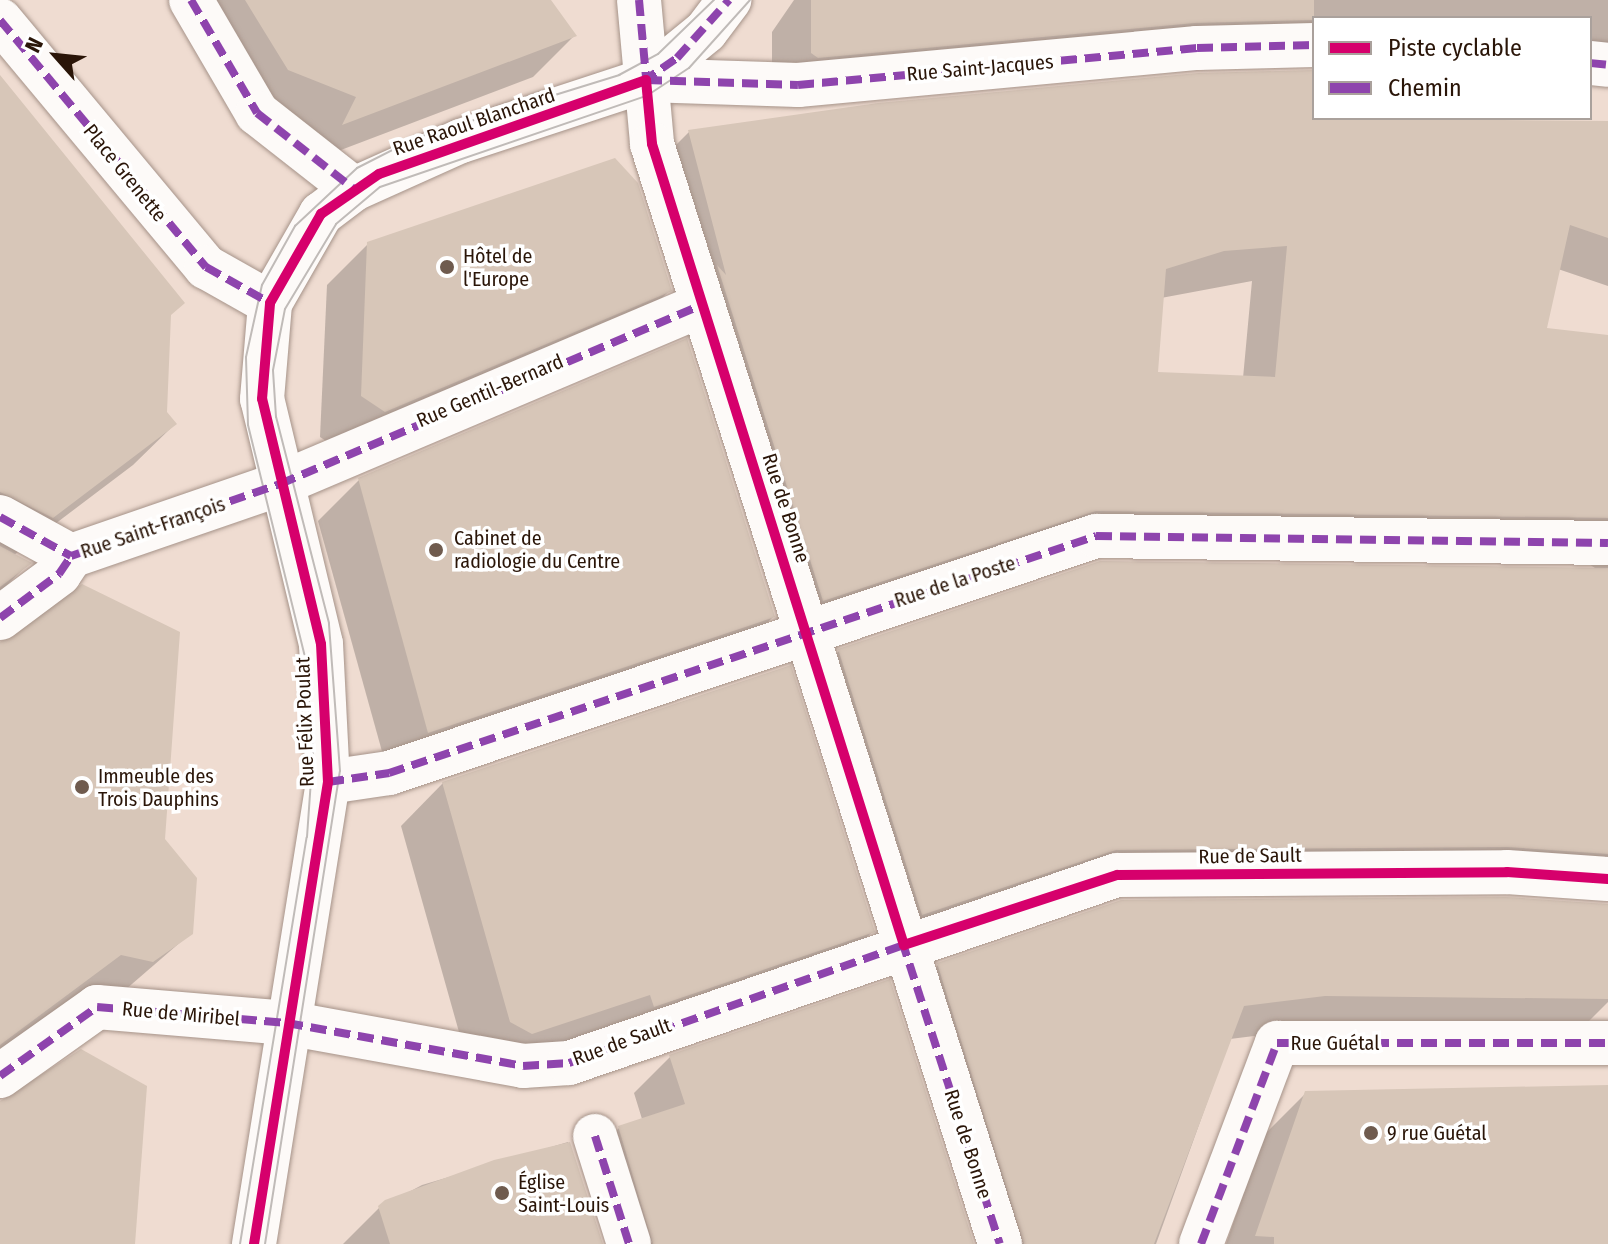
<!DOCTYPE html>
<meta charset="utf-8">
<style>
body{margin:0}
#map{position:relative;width:1608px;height:1244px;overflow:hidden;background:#efdcd1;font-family:"Fira Sans Condensed",sans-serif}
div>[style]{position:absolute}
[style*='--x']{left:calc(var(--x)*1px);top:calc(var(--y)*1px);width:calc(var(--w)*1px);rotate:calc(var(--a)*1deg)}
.shadow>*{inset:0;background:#0003}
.building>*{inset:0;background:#d7c6b8}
.roads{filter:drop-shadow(0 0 2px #a69389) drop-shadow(0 0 2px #a69389)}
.street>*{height:44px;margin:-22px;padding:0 22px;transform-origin:22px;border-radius:22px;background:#fdfaf8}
.tram>*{height:2px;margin:-1px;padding:0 1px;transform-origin:1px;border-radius:1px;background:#c0bbb8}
.quiet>*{height:8px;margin-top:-4px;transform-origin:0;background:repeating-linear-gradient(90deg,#8e44ad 0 16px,transparent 0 24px)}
.cycleway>*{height:10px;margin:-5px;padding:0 5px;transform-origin:5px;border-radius:5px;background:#d6006c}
.dots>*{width:22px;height:22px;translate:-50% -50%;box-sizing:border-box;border:4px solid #fff;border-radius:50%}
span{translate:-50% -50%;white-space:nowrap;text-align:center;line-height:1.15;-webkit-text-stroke:7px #fff;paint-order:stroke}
.street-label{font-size:20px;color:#2a1508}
.poi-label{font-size:20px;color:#2a1508}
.left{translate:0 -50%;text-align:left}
.legend{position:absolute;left:1312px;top:16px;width:280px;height:104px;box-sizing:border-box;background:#fff;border:2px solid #aaa19c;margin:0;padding:10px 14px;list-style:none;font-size:24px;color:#2a1508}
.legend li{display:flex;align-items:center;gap:16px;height:40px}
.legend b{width:40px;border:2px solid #aaa19c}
.north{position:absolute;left:16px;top:16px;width:80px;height:80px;-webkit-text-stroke:6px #fff;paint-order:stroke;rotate:297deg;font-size:22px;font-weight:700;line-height:32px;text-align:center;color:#2a1508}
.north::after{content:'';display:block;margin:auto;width:28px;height:36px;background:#2a1508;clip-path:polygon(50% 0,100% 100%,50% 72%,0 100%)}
</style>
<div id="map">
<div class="shadow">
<i style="clip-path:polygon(181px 0,549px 0,574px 36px,533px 77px,304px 164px,246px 111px)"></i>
<i style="clip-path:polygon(794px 0,1608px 0,1608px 68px,1590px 62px,1590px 18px,1314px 18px,1314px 50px,772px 92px,772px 32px)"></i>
<i style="clip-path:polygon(evenodd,1314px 79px,1314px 118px,1608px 123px,1608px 286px,1558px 269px,1545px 329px,1608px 337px,1608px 881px,1079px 885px,886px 950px,803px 687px,839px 651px,1598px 570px,1572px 553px,1058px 546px,787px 636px,653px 168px,689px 132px,1314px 79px,1252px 281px,1243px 378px,1155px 374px,1161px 298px,1252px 281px)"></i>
<i style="clip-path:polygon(0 81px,169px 316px,165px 413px,175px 424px,133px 465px,14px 555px,29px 563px,0 592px)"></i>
<i style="clip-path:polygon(368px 244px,670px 290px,629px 331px,343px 452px,320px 437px,327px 285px)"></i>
<i style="clip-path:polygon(359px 480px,773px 617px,733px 657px,388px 773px,318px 521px)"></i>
<i style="clip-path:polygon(0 644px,163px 839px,191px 933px,110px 1003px,0 1053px)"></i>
<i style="clip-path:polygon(443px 783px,873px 931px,830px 974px,611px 1049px,468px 1064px,401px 826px)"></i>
<i style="clip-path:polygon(1608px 904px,1608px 1002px,1575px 1035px,1287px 1032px,1230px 1039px,1156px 1244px,978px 1244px,902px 1002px,938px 965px)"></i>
<i style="clip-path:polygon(670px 1057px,972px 1244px,607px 1244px,582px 1165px,619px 1128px,642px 1119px,634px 1093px)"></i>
<i style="clip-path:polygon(1608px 1087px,1608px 1244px,1226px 1244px,1264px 1135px,1306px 1093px)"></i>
<i style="clip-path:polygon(568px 1142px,601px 1244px,343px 1244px,379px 1208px,422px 1185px)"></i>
</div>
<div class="building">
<i style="clip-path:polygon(245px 0,551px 0,577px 36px,342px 125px,356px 97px,288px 70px)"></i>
<i style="clip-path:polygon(811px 0,1314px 0,1314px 20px,1195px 23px,818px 58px,811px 53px)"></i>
<i style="clip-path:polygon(evenodd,1314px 70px,1314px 118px,1608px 121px,1608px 238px,1570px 225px,1547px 328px,1608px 335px,1608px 518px,1096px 511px,823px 601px,717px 265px,726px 275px,688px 130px,878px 103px,1198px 73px,1314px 70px,1287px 246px,1275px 377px,1158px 372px,1166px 269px,1224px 251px,1287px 246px)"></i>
<i style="clip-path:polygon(0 75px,185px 303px,171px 315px,167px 412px,177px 424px,53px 518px,0 492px)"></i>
<i style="clip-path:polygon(615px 158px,638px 183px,672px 291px,385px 412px,361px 396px,367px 242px)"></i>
<i style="clip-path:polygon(687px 338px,775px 617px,428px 733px,358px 478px)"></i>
<i style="clip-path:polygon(0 546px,32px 563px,0 587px)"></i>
<i style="clip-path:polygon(1100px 561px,1608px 568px,1608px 854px,1507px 847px,1116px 850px,922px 915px,838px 649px)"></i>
<i style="clip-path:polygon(82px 584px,180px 632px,165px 839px,197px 878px,193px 934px,153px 962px,121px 955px,0 1045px,0 642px)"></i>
<i style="clip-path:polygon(791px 665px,875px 932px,654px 1007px,650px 995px,532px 1034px,510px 1022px,442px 782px)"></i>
<i style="clip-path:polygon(1506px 897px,1608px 904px,1608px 999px,1325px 996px,1244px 1006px,1154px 1244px,1024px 1244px,937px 963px,1121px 900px)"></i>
<i style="clip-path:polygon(890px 979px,974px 1244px,653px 1244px,618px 1126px,685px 1104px,669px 1055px)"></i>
<i style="clip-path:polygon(81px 1049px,147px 1086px,135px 1244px,0 1244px,0 1101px)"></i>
<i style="clip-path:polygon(1608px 1085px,1608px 1244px,1274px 1244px,1274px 1237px,1255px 1236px,1305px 1091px)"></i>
<i style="clip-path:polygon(570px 1142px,603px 1244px,390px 1244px,378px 1206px,385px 1200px,494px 1160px)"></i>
</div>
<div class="roads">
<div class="street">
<i style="--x:191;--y:0;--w:131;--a:59.7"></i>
<i style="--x:257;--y:113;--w:123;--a:38.1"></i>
<i style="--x:639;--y:0;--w:145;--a:84.8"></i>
<i style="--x:652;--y:144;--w:1154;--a:72.44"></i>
<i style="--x:0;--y:20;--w:322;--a:50.2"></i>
<i style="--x:206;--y:267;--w:73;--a:29.4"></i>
<i style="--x:1590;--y:63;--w:18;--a:6"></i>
<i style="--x:646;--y:80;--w:152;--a:1.9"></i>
<i style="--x:798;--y:85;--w:401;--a:-5.3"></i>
<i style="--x:1197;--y:48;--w:117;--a:-1.5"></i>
<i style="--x:0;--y:517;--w:81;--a:28.8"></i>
<i style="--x:71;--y:556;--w:221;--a:-19"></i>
<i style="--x:280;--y:484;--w:458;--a:-23"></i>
<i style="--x:0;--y:618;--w:74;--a:-36.7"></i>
<i style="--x:59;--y:574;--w:22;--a:-56"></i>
<i style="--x:328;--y:782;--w:62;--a:-8.4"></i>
<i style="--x:389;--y:773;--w:746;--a:-18.53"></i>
<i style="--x:1096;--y:536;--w:512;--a:0.78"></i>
<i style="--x:0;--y:1076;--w:119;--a:-35.4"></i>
<i style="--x:97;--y:1007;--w:191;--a:4.8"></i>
<i style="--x:287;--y:1023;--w:240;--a:10.3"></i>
<i style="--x:523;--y:1066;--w:46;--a:-3.7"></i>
<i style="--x:569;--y:1063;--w:579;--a:-18.94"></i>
<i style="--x:1117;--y:875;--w:390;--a:-0.4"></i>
<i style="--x:1507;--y:872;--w:101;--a:4"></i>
<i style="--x:595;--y:1136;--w:113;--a:72.5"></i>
<i style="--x:254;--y:1244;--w:468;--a:-80.9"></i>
<i style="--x:328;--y:782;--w:138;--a:-92.9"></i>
<i style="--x:321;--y:644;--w:252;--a:-103.5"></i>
<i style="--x:262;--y:399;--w:96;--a:-85.2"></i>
<i style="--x:270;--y:303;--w:103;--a:-60.2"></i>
<i style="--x:321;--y:214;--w:41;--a:-37.1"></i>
<i style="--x:354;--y:189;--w:117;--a:-24.2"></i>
<i style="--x:461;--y:141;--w:195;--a:-18.2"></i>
<i style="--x:646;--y:80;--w:77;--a:-39.2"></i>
<i style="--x:706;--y:31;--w:39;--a:-53"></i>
<i style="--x:1201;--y:1244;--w:215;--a:-69.3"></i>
<i style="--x:1277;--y:1043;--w:331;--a:0"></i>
</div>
</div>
<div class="tram">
<i style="--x:240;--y:1244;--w:412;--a:-80.7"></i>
<i style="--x:307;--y:837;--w:85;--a:-86"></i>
<i style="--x:313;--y:752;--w:95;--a:-94.8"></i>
<i style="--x:305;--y:657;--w:239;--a:-103.8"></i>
<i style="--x:248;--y:425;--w:68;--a:-91.7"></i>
<i style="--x:246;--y:357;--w:74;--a:-77.5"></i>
<i style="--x:262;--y:285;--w:68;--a:-60.8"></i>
<i style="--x:295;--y:226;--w:85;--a:-43.1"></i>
<i style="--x:357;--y:168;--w:66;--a:-27"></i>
<i style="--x:416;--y:138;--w:213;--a:-17.2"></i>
<i style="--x:619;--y:75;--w:44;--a:-28.3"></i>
<i style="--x:658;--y:54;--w:78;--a:-44"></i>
<i style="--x:265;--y:1244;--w:479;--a:-81"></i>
<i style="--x:340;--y:771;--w:148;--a:-94.3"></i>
<i style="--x:329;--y:623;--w:213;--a:-104.4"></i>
<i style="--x:276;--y:417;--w:47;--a:-93.7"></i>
<i style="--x:273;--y:370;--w:62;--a:-78.9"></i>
<i style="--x:285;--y:309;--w:99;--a:-59"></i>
<i style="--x:336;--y:224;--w:57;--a:-40.1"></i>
<i style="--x:380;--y:187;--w:283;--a:-18.9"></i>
<i style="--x:648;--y:95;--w:49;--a:-33.4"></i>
<i style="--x:689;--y:68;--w:91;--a:-48.1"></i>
</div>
<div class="quiet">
<i style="--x:191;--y:0;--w:131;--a:59.7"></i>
<i style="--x:257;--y:113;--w:123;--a:38.1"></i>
<i style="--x:639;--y:0;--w:88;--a:84.8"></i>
<i style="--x:0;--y:20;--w:322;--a:50.2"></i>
<i style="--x:206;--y:267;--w:73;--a:29.4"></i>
<i style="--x:1590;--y:63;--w:18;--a:6"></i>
<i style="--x:646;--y:80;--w:152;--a:1.9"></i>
<i style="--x:798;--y:85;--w:401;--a:-5.3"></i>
<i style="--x:1197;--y:48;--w:117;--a:-1.5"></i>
<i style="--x:642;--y:82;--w:42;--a:-34.4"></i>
<i style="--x:677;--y:58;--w:78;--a:-48.1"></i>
<i style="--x:0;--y:517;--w:81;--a:28.8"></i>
<i style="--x:71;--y:556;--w:221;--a:-19"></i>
<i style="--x:280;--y:484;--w:458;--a:-23"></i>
<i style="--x:0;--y:618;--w:74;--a:-36.7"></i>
<i style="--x:59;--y:574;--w:22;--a:-56"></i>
<i style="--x:328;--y:782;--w:62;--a:-8.4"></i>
<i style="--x:389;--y:773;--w:746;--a:-18.53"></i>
<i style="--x:1096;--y:536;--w:512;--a:0.78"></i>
<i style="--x:902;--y:941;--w:318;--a:72.1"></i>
<i style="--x:0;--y:1076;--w:119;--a:-35.4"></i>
<i style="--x:97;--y:1007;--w:191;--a:4.8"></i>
<i style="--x:287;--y:1023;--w:240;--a:10.3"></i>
<i style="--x:523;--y:1066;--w:46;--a:-3.7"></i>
<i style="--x:569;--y:1063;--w:361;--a:-19.4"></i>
<i style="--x:595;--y:1136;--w:113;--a:72.5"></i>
<i style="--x:1201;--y:1244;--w:215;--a:-69.3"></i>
<i style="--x:1277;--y:1043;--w:331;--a:0"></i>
</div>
<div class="cycleway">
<i style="--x:254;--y:1244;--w:468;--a:-80.9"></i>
<i style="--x:328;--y:782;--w:138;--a:-92.9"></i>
<i style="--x:321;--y:644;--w:252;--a:-103.5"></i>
<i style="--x:262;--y:399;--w:96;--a:-85.2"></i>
<i style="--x:270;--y:303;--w:103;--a:-60.2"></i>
<i style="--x:321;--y:214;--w:70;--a:-34.6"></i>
<i style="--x:379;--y:174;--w:283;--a:-19.4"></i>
<i style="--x:646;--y:80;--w:64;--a:84.6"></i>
<i style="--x:652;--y:144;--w:840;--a:72.54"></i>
<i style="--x:904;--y:945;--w:224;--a:-18.2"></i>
<i style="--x:1117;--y:875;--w:390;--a:-0.4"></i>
<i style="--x:1507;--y:872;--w:101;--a:4"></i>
</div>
<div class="dots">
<i style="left:447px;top:267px;background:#6f5b4e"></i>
<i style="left:436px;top:550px;background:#6f5b4e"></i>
<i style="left:82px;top:787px;background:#6f5b4e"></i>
<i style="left:1371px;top:1133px;background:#6f5b4e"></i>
<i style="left:502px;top:1193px;background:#6f5b4e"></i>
</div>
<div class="street-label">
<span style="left:980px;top:68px;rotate:-5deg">Rue Saint-Jacques</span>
<span style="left:474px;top:122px;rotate:-19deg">Rue Raoul Blanchard</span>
<span style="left:125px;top:173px;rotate:51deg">Place Grenette</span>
<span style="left:490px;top:391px;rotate:-23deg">Rue Gentil-Bernard</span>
<span style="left:786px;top:508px;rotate:72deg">Rue de Bonne</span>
<span style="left:153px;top:528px;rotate:-19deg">Rue Saint-François</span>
<span style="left:955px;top:582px;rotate:-18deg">Rue de la Poste</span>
<span style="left:305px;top:722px;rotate:-92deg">Rue Félix Poulat</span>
<span style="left:1250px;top:856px;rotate:-1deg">Rue de Sault</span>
<span style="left:181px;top:1014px;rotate:5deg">Rue de Miribel</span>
<span style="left:622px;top:1042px;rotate:-20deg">Rue de Sault</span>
<span style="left:1335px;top:1043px">Rue Guétal</span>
<span style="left:968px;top:1144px;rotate:72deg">Rue de Bonne</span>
</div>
<div class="poi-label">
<span class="left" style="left:463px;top:268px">Hôtel de<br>l'Europe</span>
<span class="left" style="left:454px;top:550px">Cabinet de<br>radiologie du Centre</span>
<span class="left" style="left:98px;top:788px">Immeuble des<br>Trois Dauphins</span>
<span class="left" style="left:1387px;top:1133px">9 rue Guétal</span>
<span class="left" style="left:518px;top:1194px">Église<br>Saint-Louis</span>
</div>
<ul class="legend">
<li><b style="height:10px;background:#d6006c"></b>Piste cyclable</li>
<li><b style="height:10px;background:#8e44ad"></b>Chemin</li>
</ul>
<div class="north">N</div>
</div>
